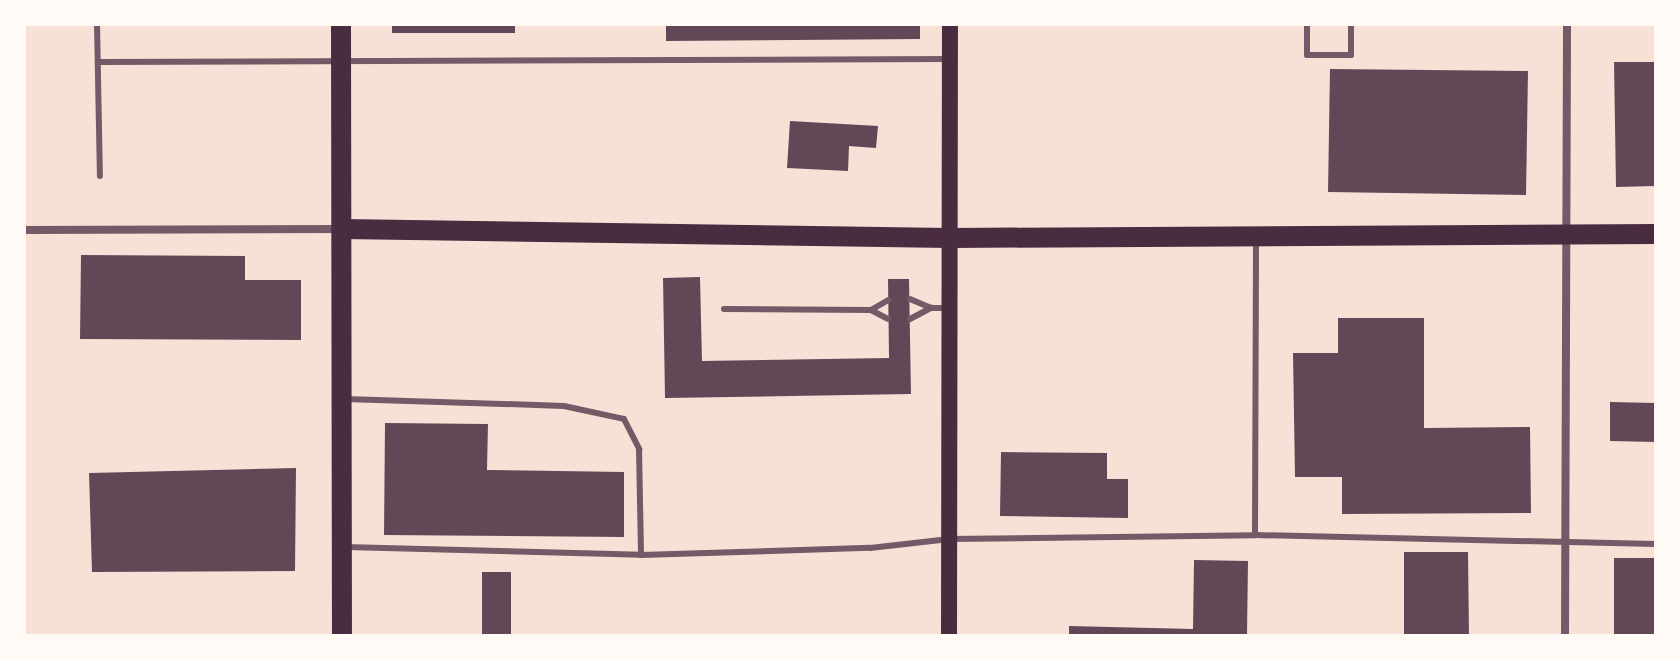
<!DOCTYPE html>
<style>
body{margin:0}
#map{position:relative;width:1680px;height:660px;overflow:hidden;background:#f7e1d7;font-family:Overpass,sans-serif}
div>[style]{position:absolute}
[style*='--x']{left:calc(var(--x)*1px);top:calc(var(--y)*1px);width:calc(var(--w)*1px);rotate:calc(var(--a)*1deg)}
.building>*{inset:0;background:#644757}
.service>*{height:6px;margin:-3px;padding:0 3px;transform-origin:3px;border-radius:3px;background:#755966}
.minor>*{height:8px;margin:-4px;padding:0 4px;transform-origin:4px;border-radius:4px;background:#755966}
.secondary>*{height:16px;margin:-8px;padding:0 8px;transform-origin:8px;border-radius:8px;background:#4a2c40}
.primary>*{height:20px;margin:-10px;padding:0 10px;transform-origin:10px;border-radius:10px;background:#4a2c40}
span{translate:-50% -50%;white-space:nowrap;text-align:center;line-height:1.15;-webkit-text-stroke:6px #fffaf5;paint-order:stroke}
.frame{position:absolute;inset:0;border:26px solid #fffaf5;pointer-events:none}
</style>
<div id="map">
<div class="building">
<i style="clip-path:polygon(392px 24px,515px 24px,515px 33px,392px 33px)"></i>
<i style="clip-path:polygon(666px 24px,920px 24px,920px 39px,666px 41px)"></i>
<i style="clip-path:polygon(1614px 62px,1656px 62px,1656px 186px,1616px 187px)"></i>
<i style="clip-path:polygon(1330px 69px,1528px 71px,1526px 195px,1328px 192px)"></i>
<i style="clip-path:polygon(790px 121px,878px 126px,876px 148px,849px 146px,848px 171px,787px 168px)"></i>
<i style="clip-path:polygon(81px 255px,245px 256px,245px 280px,301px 280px,301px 340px,80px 339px)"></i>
<i style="clip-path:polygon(700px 277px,702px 361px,889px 358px,888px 279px,909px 279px,911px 394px,665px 398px,663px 278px)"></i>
<i style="clip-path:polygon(1338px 318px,1424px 318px,1424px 428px,1530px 427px,1531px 513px,1342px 514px,1342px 477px,1295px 477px,1293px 353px,1338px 353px)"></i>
<i style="clip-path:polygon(1610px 402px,1656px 403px,1656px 442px,1610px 441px)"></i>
<i style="clip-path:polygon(385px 423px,488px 424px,487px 470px,624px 472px,624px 537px,384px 535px)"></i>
<i style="clip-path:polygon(1001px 452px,1107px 453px,1107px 479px,1128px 479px,1128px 518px,1000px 516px)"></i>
<i style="clip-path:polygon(296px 468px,295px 571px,92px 572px,89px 473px)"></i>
<i style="clip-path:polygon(1404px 552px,1468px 552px,1469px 636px,1404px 636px)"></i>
<i style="clip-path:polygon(1614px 558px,1656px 558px,1656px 636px,1614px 636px)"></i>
<i style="clip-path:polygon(1194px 560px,1248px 561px,1247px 636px,1069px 636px,1069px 626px,1193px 629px)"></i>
<i style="clip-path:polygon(482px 572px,511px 572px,511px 636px,482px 636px)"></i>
</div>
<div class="service">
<i style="--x:97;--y:24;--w:152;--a:88.9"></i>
<i style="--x:1307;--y:24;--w:31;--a:90"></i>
<i style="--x:1307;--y:55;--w:44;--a:0"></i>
<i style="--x:1351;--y:55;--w:31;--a:-90"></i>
<i style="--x:98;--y:62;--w:852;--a:-0.2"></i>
<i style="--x:910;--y:299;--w:23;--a:23"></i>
<i style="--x:724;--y:309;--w:147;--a:0.4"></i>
<i style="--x:871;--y:310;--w:19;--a:28"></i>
<i style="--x:871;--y:310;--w:20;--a:-30"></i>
<i style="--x:910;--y:319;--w:24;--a:-28"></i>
<i style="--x:931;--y:308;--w:15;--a:0"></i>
<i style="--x:345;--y:399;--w:219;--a:1.8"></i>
<i style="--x:564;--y:406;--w:61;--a:12.2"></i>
<i style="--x:624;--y:419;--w:34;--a:63"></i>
<i style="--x:639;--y:449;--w:106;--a:88.9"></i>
<i style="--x:1255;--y:535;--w:297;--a:-89.8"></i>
<i style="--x:345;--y:547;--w:296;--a:1.5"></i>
<i style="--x:641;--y:555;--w:229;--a:-1.8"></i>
<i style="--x:870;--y:548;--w:80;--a:-6.5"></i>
<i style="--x:949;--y:539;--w:306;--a:-0.7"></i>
<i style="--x:1255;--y:535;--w:401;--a:1.3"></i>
</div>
<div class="minor">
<i style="--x:24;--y:230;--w:317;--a:-0.2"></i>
<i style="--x:1565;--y:636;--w:612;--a:-89.81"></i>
</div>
<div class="secondary">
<i style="--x:949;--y:636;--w:612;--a:-89.91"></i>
</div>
<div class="primary">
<i style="--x:341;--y:24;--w:612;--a:89.91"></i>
<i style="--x:342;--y:229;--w:608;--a:0.85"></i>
<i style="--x:950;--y:238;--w:706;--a:-0.32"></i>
</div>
<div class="frame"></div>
</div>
